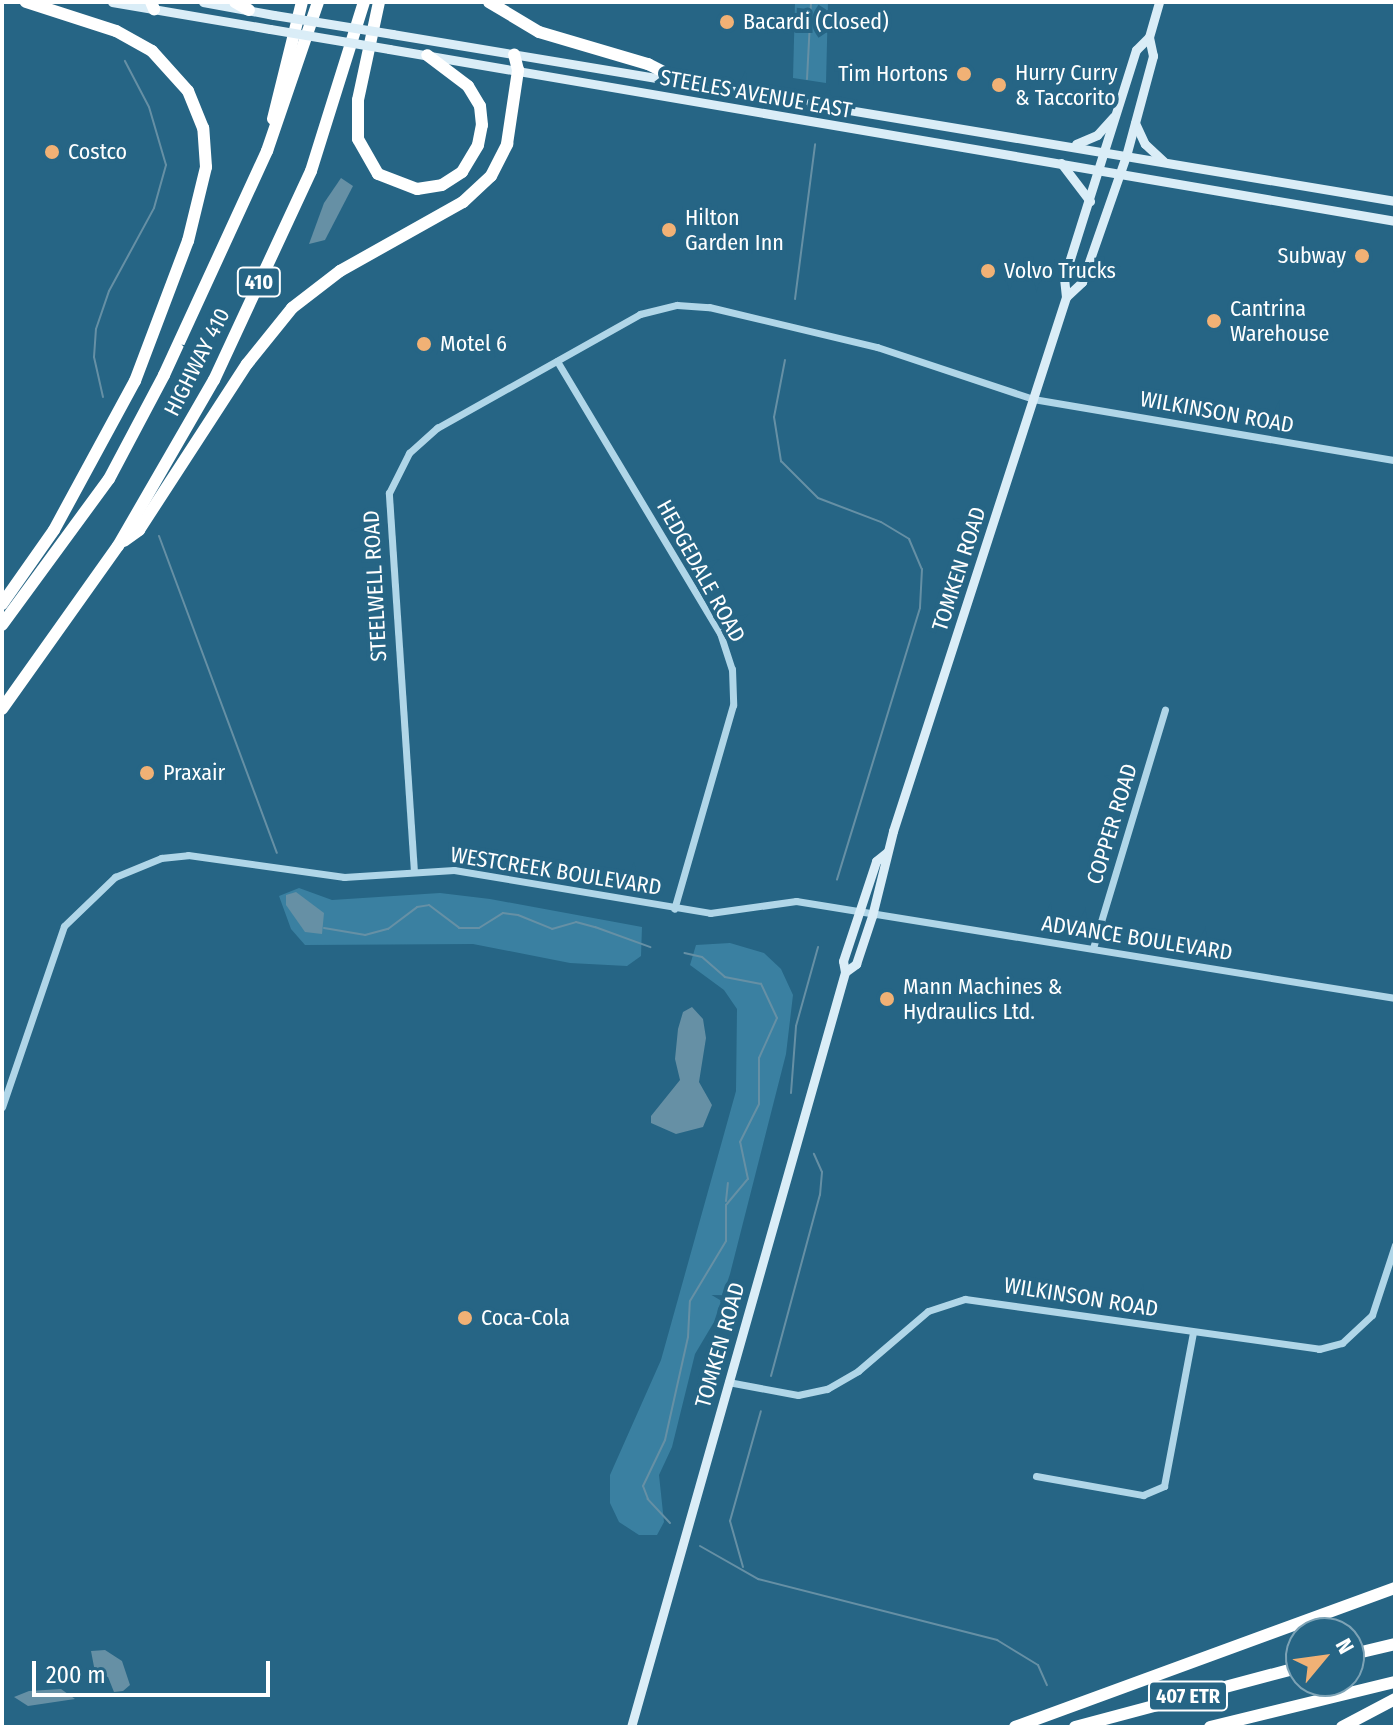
<!DOCTYPE html>
<style>
body{margin:0}
#map{position:relative;width:1397px;height:1729px;overflow:hidden;background:#266585;font-family:"Fira Sans Condensed",sans-serif}
div>[style]{position:absolute}
[style*='--x']{left:calc(var(--x)*1px);top:calc(var(--y)*1px);width:calc(var(--w)*1px);rotate:calc(var(--a)*1deg)}
.green>*{inset:0;background:#3a80a1}
.water>*{inset:0;background:#6690a5}
.stream>*{height:2px;margin:-1px;padding:0 1px;transform-origin:1px;border-radius:1px;background:#6690a5}
.street>*{height:7px;margin:-3.5px;padding:0 3.5px;transform-origin:3.5px;border-radius:3.5px;background:#b0d6e8}
.secondary>*{height:9px;margin:-4.5px;padding:0 4.5px;transform-origin:4.5px;border-radius:4.5px;background:#daedf7}
.highway>*{height:12px;margin:-6px;padding:0 6px;transform-origin:6px;border-radius:6px;background:#fff}
.secondary-bridge>*{height:9px;margin:-4.5px;padding:0 4.5px;transform-origin:4.5px;border-radius:4.5px;background:#daedf7}
.dots>*{width:22px;height:22px;translate:-50% -50%;box-sizing:border-box;border:4px solid #266585;border-radius:50%}
span{translate:-50% -50%;white-space:nowrap;text-align:center;line-height:1.15;-webkit-text-stroke:8px #266585;paint-order:stroke}
.shield-label span{padding:2px 6px;background:#266585;border:2px solid;border-radius:6px;-webkit-text-stroke-width:0}
.shield-label{font-size:20px;color:#fff;font-weight:700}
.poi-label{font-size:22px;color:#fff}
.left{translate:0 -50%;text-align:left}
.right{translate:-100% -50%;text-align:right}
.street-label{font-size:22px;color:#fff}
.frame{position:absolute;inset:0;border:4px solid #fff;pointer-events:none}
.north{position:absolute;left:1285px;top:1617px;width:80px;height:80px;box-sizing:border-box;background:#266585;border:2px solid #7da3b6;border-radius:50%;rotate:61deg;font-size:22px;font-weight:700;line-height:32px;text-align:center;color:#fff}
.north::after{content:'';display:block;margin:auto;width:28px;height:36px;background:#f1b175;clip-path:polygon(50% 0,100% 100%,50% 72%,0 100%)}
.scale{position:absolute;left:32px;top:1661px;width:238px;height:36px;box-sizing:border-box;border:4px solid #fff;border-top:0;padding-left:10px;font-size:24px;line-height:28px;white-space:nowrap;color:#fff;-webkit-text-stroke:6px #266585;paint-order:stroke}
</style>
<div id="map">
<div class="green">
<i style="clip-path:polygon(795px 2px,828px 2px,826px 83px,793px 78px)"></i>
<i style="clip-path:polygon(299px 888px,332px 900px,440px 893px,490px 899px,642px 927px,641px 956px,627px 966px,570px 963px,473px 944px,305px 945px,291px 929px,279px 896px)"></i>
<i style="clip-path:polygon(730px 943px,764px 953px,781px 969px,793px 995px,786px 1054px,730px 1274px,714px 1322px,695px 1354px,672px 1447px,659px 1475px,664px 1522px,657px 1535px,639px 1535px,619px 1522px,610px 1503px,610px 1475px,661px 1360px,736px 1091px,737px 1009px,724px 990px,690px 965px,696px 945px)"></i>
</div>
<div class="water">
<i style="clip-path:polygon(341px 178px,353px 186px,325px 240px,309px 244px,324px 203px)"></i>
<i style="clip-path:polygon(296px 892px,324px 913px,322px 934px,305px 932px,286px 905px,286px 895px)"></i>
<i style="clip-path:polygon(692px 1007px,703px 1019px,706px 1038px,699px 1082px,712px 1105px,703px 1127px,676px 1134px,651px 1123px,651px 1116px,680px 1080px,675px 1059px,678px 1029px,683px 1012px)"></i>
<i style="clip-path:polygon(105px 1650px,122px 1661px,130px 1685px,123px 1691px,114px 1692px,108px 1677px,95px 1672px,91px 1651px)"></i>
<i style="clip-path:polygon(61px 1689px,75px 1699px,28px 1706px,14px 1697px,29px 1691px)"></i>
</div>
<div class="stream">
<i style="--x:807;--y:79;--w:77;--a:-87"></i>
<i style="--x:795;--y:299;--w:156;--a:-82.6"></i>
<i style="--x:785;--y:360;--w:58;--a:100.9"></i>
<i style="--x:774;--y:417;--w:45;--a:81"></i>
<i style="--x:781;--y:461;--w:52;--a:45"></i>
<i style="--x:818;--y:498;--w:67;--a:20.9"></i>
<i style="--x:881;--y:522;--w:33;--a:31"></i>
<i style="--x:909;--y:539;--w:33;--a:67"></i>
<i style="--x:922;--y:569;--w:39;--a:93"></i>
<i style="--x:920;--y:608;--w:284;--a:107"></i>
<i style="--x:103;--y:397;--w:41;--a:-102.7"></i>
<i style="--x:94;--y:357;--w:28;--a:-86"></i>
<i style="--x:96;--y:329;--w:40;--a:-71.1"></i>
<i style="--x:109;--y:291;--w:94;--a:-61.5"></i>
<i style="--x:154;--y:208;--w:45;--a:-74.4"></i>
<i style="--x:166;--y:165;--w:60;--a:-106.3"></i>
<i style="--x:149;--y:107;--w:52;--a:-117.6"></i>
<i style="--x:159;--y:536;--w:338;--a:69.6"></i>
<i style="--x:324;--y:928;--w:42;--a:9.7"></i>
<i style="--x:365;--y:935;--w:24;--a:-15"></i>
<i style="--x:388;--y:929;--w:36;--a:-37"></i>
<i style="--x:417;--y:907;--w:12;--a:-9"></i>
<i style="--x:429;--y:905;--w:38;--a:37"></i>
<i style="--x:459;--y:928;--w:20;--a:0"></i>
<i style="--x:479;--y:928;--w:28;--a:-32"></i>
<i style="--x:503;--y:913;--w:15;--a:8"></i>
<i style="--x:518;--y:915;--w:37;--a:22"></i>
<i style="--x:552;--y:929;--w:25;--a:-16"></i>
<i style="--x:576;--y:922;--w:20;--a:15"></i>
<i style="--x:595;--y:927;--w:59;--a:20"></i>
<i style="--x:791;--y:1093;--w:67;--a:-85.7"></i>
<i style="--x:796;--y:1026;--w:82;--a:-74.4"></i>
<i style="--x:726;--y:1201;--w:18;--a:-84"></i>
<i style="--x:771;--y:1376;--w:188;--a:-74.9"></i>
<i style="--x:820;--y:1195;--w:23;--a:-85"></i>
<i style="--x:822;--y:1172;--w:20;--a:-114"></i>
<i style="--x:670;--y:1523;--w:33;--a:-133"></i>
<i style="--x:648;--y:1499;--w:14;--a:-111"></i>
<i style="--x:643;--y:1486;--w:51;--a:-64.4"></i>
<i style="--x:665;--y:1440;--w:106;--a:-77.4"></i>
<i style="--x:688;--y:1337;--w:36;--a:-87"></i>
<i style="--x:690;--y:1301;--w:70;--a:-59"></i>
<i style="--x:726;--y:1241;--w:36;--a:-90"></i>
<i style="--x:726;--y:1205;--w:34;--a:-50"></i>
<i style="--x:748;--y:1179;--w:38;--a:-102"></i>
<i style="--x:740;--y:1142;--w:42;--a:-63.4"></i>
<i style="--x:759;--y:1104;--w:46;--a:-90"></i>
<i style="--x:759;--y:1058;--w:44;--a:-65.8"></i>
<i style="--x:777;--y:1018;--w:38;--a:-115"></i>
<i style="--x:761;--y:984;--w:37;--a:-169"></i>
<i style="--x:725;--y:977;--w:30;--a:-139"></i>
<i style="--x:702;--y:957;--w:18;--a:-167"></i>
<i style="--x:700;--y:1546;--w:67;--a:29.6"></i>
<i style="--x:758;--y:1579;--w:247;--a:14.3"></i>
<i style="--x:997;--y:1640;--w:48;--a:31.4"></i>
<i style="--x:1038;--y:1665;--w:22;--a:66"></i>
<i style="--x:743;--y:1567;--w:48;--a:-105.8"></i>
<i style="--x:730;--y:1521;--w:114;--a:-74.3"></i>
</div>
<div class="street">
<i style="--x:557;--y:361;--w:317;--a:59.1"></i>
<i style="--x:720;--y:633;--w:38;--a:72"></i>
<i style="--x:732;--y:669;--w:36;--a:88"></i>
<i style="--x:733;--y:705;--w:212;--a:106.1"></i>
<i style="--x:414;--y:872;--w:380;--a:-93.8"></i>
<i style="--x:389;--y:493;--w:45;--a:-63.4"></i>
<i style="--x:409;--y:453;--w:38;--a:-42"></i>
<i style="--x:437;--y:428;--w:233;--a:-29.3"></i>
<i style="--x:640;--y:314;--w:38;--a:-14"></i>
<i style="--x:677;--y:305;--w:32;--a:4"></i>
<i style="--x:709;--y:307;--w:173;--a:13.4"></i>
<i style="--x:877;--y:347;--w:164;--a:18.4"></i>
<i style="--x:1033;--y:399;--w:367;--a:9.6"></i>
<i style="--x:1093;--y:948;--w:249;--a:-73.2"></i>
<i style="--x:2;--y:1107;--w:191;--a:-71.1"></i>
<i style="--x:64;--y:926;--w:71;--a:-43.9"></i>
<i style="--x:115;--y:877;--w:50;--a:-22.4"></i>
<i style="--x:161;--y:858;--w:27;--a:-6"></i>
<i style="--x:188;--y:855;--w:158;--a:8"></i>
<i style="--x:344;--y:877;--w:110;--a:-3.6"></i>
<i style="--x:454;--y:870;--w:260;--a:9.5"></i>
<i style="--x:710;--y:913;--w:87;--a:-7.9"></i>
<i style="--x:796;--y:901;--w:607;--a:9.2"></i>
<i style="--x:728;--y:1382;--w:71;--a:10.5"></i>
<i style="--x:798;--y:1395;--w:30;--a:-12"></i>
<i style="--x:827;--y:1389;--w:36;--a:-30"></i>
<i style="--x:858;--y:1371;--w:92;--a:-40.6"></i>
<i style="--x:928;--y:1311;--w:39;--a:-18"></i>
<i style="--x:965;--y:1299;--w:358;--a:8"></i>
<i style="--x:1319;--y:1349;--w:24;--a:-15"></i>
<i style="--x:1342;--y:1343;--w:41;--a:-43"></i>
<i style="--x:1372;--y:1315;--w:74;--a:-71.8"></i>
<i style="--x:1036;--y:1476;--w:109;--a:10.1"></i>
<i style="--x:1143;--y:1495;--w:23;--a:-23"></i>
<i style="--x:1164;--y:1486;--w:156;--a:-79.3"></i>
</div>
<div class="secondary">
<i style="--x:112;--y:2;--w:160;--a:9.7"></i>
<i style="--x:203;--y:2;--w:72;--a:10.4"></i>
<i style="--x:392;--y:34;--w:1017;--a:9.45"></i>
<i style="--x:389;--y:49;--w:1021;--a:9.7"></i>
<i style="--x:1135;--y:123;--w:23;--a:65"></i>
<i style="--x:1145;--y:144;--w:25;--a:43"></i>
<i style="--x:1076;--y:144;--w:23;--a:-23"></i>
<i style="--x:1097;--y:135;--w:25;--a:-48"></i>
<i style="--x:1061;--y:163;--w:48;--a:52.7"></i>
<i style="--x:1066;--y:297;--w:22;--a:-43"></i>
<i style="--x:1082;--y:282;--w:133;--a:-70.8"></i>
<i style="--x:1126;--y:156;--w:104;--a:-74.9"></i>
<i style="--x:1153;--y:56;--w:19;--a:-102"></i>
<i style="--x:845;--y:972;--w:14;--a:-36"></i>
<i style="--x:856;--y:964;--w:51;--a:-71.6"></i>
<i style="--x:872;--y:916;--w:88;--a:-76.1"></i>
<i style="--x:893;--y:831;--w:561;--a:-72.05"></i>
<i style="--x:1066;--y:297;--w:19;--a:-96"></i>
<i style="--x:1064;--y:278;--w:239;--a:-72.5"></i>
<i style="--x:1136;--y:50;--w:18;--a:-45"></i>
<i style="--x:1149;--y:37;--w:36;--a:-74"></i>
<i style="--x:631;--y:1727;--w:785;--a:-74.17"></i>
<i style="--x:845;--y:972;--w:11;--a:-100"></i>
<i style="--x:843;--y:961;--w:105;--a:-71.7"></i>
<i style="--x:876;--y:861;--w:14;--a:-39"></i>
</div>
<div class="highway">
<i style="--x:151;--y:2;--w:8;--a:67"></i>
<i style="--x:235;--y:2;--w:16;--a:30"></i>
<i style="--x:379;--y:2;--w:100;--a:102.1"></i>
<i style="--x:358;--y:100;--w:39;--a:90"></i>
<i style="--x:358;--y:139;--w:40;--a:60.3"></i>
<i style="--x:378;--y:174;--w:42;--a:21"></i>
<i style="--x:417;--y:189;--w:25;--a:-9"></i>
<i style="--x:442;--y:185;--w:24;--a:-33"></i>
<i style="--x:462;--y:172;--w:31;--a:-59"></i>
<i style="--x:478;--y:145;--w:20;--a:-79"></i>
<i style="--x:482;--y:125;--w:19;--a:-96"></i>
<i style="--x:480;--y:106;--w:23;--a:-121"></i>
<i style="--x:468;--y:86;--w:51;--a:-142.9"></i>
<i style="--x:489;--y:2;--w:58;--a:31"></i>
<i style="--x:539;--y:32;--w:114;--a:16.4"></i>
<i style="--x:648;--y:64;--w:37;--a:27"></i>
<i style="--x:273;--y:119;--w:121;--a:-76.1"></i>
<i style="--x:124;--y:541;--w:19;--a:-36"></i>
<i style="--x:139;--y:530;--w:198;--a:-57"></i>
<i style="--x:247;--y:364;--w:72;--a:-51.2"></i>
<i style="--x:292;--y:308;--w:61;--a:-37.6"></i>
<i style="--x:340;--y:271;--w:141;--a:-29.3"></i>
<i style="--x:463;--y:202;--w:38;--a:-43"></i>
<i style="--x:491;--y:176;--w:36;--a:-63"></i>
<i style="--x:507;--y:144;--w:75;--a:-81.5"></i>
<i style="--x:518;--y:70;--w:16;--a:-104"></i>
<i style="--x:2;--y:604;--w:90;--a:-54.9"></i>
<i style="--x:54;--y:530;--w:170;--a:-61.5"></i>
<i style="--x:135;--y:381;--w:150;--a:-69.3"></i>
<i style="--x:188;--y:241;--w:76;--a:-76.3"></i>
<i style="--x:206;--y:167;--w:39;--a:-94"></i>
<i style="--x:203;--y:128;--w:40;--a:-112"></i>
<i style="--x:188;--y:91;--w:54;--a:-132"></i>
<i style="--x:152;--y:51;--w:41;--a:-150.9"></i>
<i style="--x:116;--y:31;--w:95;--a:-162.1"></i>
<i style="--x:2;--y:625;--w:181;--a:-53.8"></i>
<i style="--x:109;--y:479;--w:118;--a:-62.1"></i>
<i style="--x:164;--y:375;--w:247;--a:-65.3"></i>
<i style="--x:267;--y:151;--w:157;--a:-71.1"></i>
<i style="--x:2;--y:709;--w:200;--a:-54.6"></i>
<i style="--x:118;--y:546;--w:192;--a:-60"></i>
<i style="--x:214;--y:380;--w:230;--a:-65.1"></i>
<i style="--x:311;--y:171;--w:177;--a:-72.6"></i>
<i style="--x:1349;--y:1655;--w:47;--a:-13.4"></i>
<i style="--x:1015;--y:1727;--w:405;--a:-20.1"></i>
<i style="--x:1075;--y:1727;--w:234;--a:-14.9"></i>
<i style="--x:1210;--y:1727;--w:190;--a:-13.7"></i>
<i style="--x:1342;--y:1727;--w:60;--a:-27.8"></i>
</div>
<div class="secondary-bridge">
<i style="--x:274;--y:15;--w:120;--a:9.1"></i>
<i style="--x:270;--y:29;--w:121;--a:9.5"></i>
</div>
<div class="dots">
<i style="left:727px;top:22px;background:#f1b175"></i>
<i style="left:964px;top:74px;background:#f1b175"></i>
<i style="left:999px;top:85px;background:#f1b175"></i>
<i style="left:52px;top:152px;background:#f1b175"></i>
<i style="left:669px;top:230px;background:#f1b175"></i>
<i style="left:1362px;top:256px;background:#f1b175"></i>
<i style="left:988px;top:271px;background:#f1b175"></i>
<i style="left:1214px;top:321px;background:#f1b175"></i>
<i style="left:424px;top:344px;background:#f1b175"></i>
<i style="left:147px;top:773px;background:#f1b175"></i>
<i style="left:887px;top:999px;background:#f1b175"></i>
<i style="left:465px;top:1318px;background:#f1b175"></i>
</div>
<div class="shield-label">
<span style="left:259px;top:282px">410</span>
<span style="left:1188px;top:1696px">407 ETR</span>
</div>
<div class="poi-label">
<span class="left" style="left:743px;top:22px">Bacardi (Closed)</span>
<span class="left" style="left:1015px;top:85px">Hurry Curry<br>&amp; Taccorito</span>
<span class="right" style="left:948px;top:74px">Tim Hortons</span>
<span class="left" style="left:68px;top:152px">Costco</span>
<span class="left" style="left:685px;top:230px">Hilton<br>Garden Inn</span>
<span class="right" style="left:1346px;top:256px">Subway</span>
<span class="left" style="left:1004px;top:271px">Volvo Trucks</span>
<span class="left" style="left:1230px;top:321px">Cantrina<br>Warehouse</span>
<span class="left" style="left:440px;top:344px">Motel 6</span>
<span class="left" style="left:163px;top:773px">Praxair</span>
<span class="left" style="left:903px;top:999px">Mann Machines &amp;<br>Hydraulics Ltd.</span>
<span class="left" style="left:481px;top:1318px">Coca-Cola</span>
</div>
<div class="street-label">
<span style="left:756px;top:94px;rotate:10deg">STEELES AVENUE EAST</span>
<span style="left:197px;top:362px;rotate:-63deg">HIGHWAY 410</span>
<span style="left:1217px;top:412px;rotate:10deg">WILKINSON ROAD</span>
<span style="left:959px;top:569px;rotate:-72deg">TOMKEN ROAD</span>
<span style="left:701px;top:571px;rotate:61deg">HEDGEDALE ROAD</span>
<span style="left:375px;top:586px;rotate:-93deg">STEELWELL ROAD</span>
<span style="left:1112px;top:824px;rotate:-73deg">COPPER ROAD</span>
<span style="left:556px;top:871px;rotate:9deg">WESTCREEK BOULEVARD</span>
<span style="left:1137px;top:938px;rotate:9deg">ADVANCE BOULEVARD</span>
<span style="left:1081px;top:1297px;rotate:9deg">WILKINSON ROAD</span>
<span style="left:720px;top:1345px;rotate:-74deg">TOMKEN ROAD</span>
</div>
<div class="frame"></div>
<div class="north">N</div>
<div class="scale">200 m</div>
</div>
